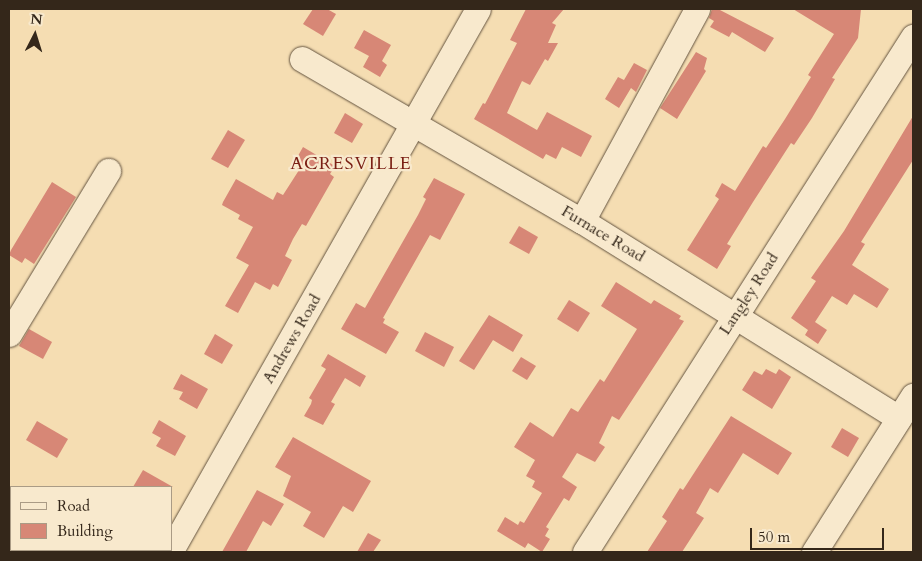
<!DOCTYPE html>
<style>
body{margin:0}
#map{position:relative;width:922px;height:561px;overflow:hidden;background:#f5ddb2;font-family:Cardo,serif}
div>[style]{position:absolute}
[style*='--x']{left:calc(var(--x)*1px);top:calc(var(--y)*1px);width:calc(var(--w)*1px);rotate:calc(var(--a)*1deg)}
.building>*{inset:0;background:#d78776}
.roads{filter:drop-shadow(0 0 1px #645440) drop-shadow(0 0 1px #645440)}
.minor>*{height:25px;margin:-12.5px;padding:0 12.5px;transform-origin:12.5px;border-radius:12.5px;background:#f8e9cd}
span{translate:-50% -50%;white-space:nowrap;text-align:center;line-height:1.15;-webkit-text-stroke:4.5px #f8e9cd;paint-order:stroke}
.street-label{font-size:16px;color:#34271a}
.neighbourhood-label{font-size:18px;color:#7a1f14;letter-spacing:1px}
.frame{position:absolute;inset:0;border:10px solid #34271a;pointer-events:none}
.legend{position:absolute;left:10px;top:486px;width:162px;height:65px;box-sizing:border-box;background:#f8e9cd;border:1px solid #aa9b85;margin:0;padding:6px 9px;list-style:none;font-size:15px;color:#34271a}
.legend li{display:flex;align-items:center;gap:10px;height:25px}
.legend b{width:25px;border:1px solid #aa9b85}
.north{position:absolute;left:10px;top:10px;width:50px;height:50px;-webkit-text-stroke:4px #f8e9cd;paint-order:stroke;rotate:5deg;font-size:14px;font-weight:700;line-height:20px;text-align:center;color:#34271a}
.north::after{content:'';display:block;margin:auto;width:18px;height:22px;background:#34271a;clip-path:polygon(50% 0,100% 100%,50% 72%,0 100%)}
.scale{position:absolute;left:750px;top:528px;width:134px;height:22px;box-sizing:border-box;border:2px solid #34271a;border-top:0;padding-left:6px;font-size:15px;line-height:18px;white-space:nowrap;color:#34271a;-webkit-text-stroke:4px #f8e9cd;paint-order:stroke}
</style>
<div id="map">
<div class="building">
<i style="clip-path:polygon(313px 9px,327px 9px,336px 14px,323px 36px,303px 24px)"></i>
<i style="clip-path:polygon(526px 9px,564px 9px,552px 23px,556px 25px,548px 43px,558px 43px,548px 61px,545px 59px,530px 85px,522px 81px,507px 113px,537px 130px,547px 112px,592px 136px,581px 157px,562px 147px,556px 159px,546px 154px,543px 159px,474px 119px,483px 103px,485px 104px,517px 43px,510px 40px)"></i>
<i style="clip-path:polygon(712px 9px,718px 9px,774px 38px,765px 52px,732px 32px,729px 37px,710px 27px,714px 21px,709px 18px)"></i>
<i style="clip-path:polygon(793px 9px,861px 9px,858px 38px,832px 78px,835px 79px,812px 118px,794px 145px,791px 143px,753px 202px,727px 244px,731px 246px,717px 269px,687px 250px,719px 199px,715px 196px,722px 183px,735px 191px,763px 146px,766px 148px,785px 119px,811px 77px,808px 75px,834px 34px)"></i>
<i style="clip-path:polygon(364px 30px,391px 45px,382px 61px,387px 65px,380px 77px,363px 67px,369px 56px,354px 48px)"></i>
<i style="clip-path:polygon(696px 52px,707px 58px,704px 69px,706px 71px,677px 119px,660px 108px)"></i>
<i style="clip-path:polygon(634px 63px,647px 70px,636px 92px,631px 88px,619px 108px,605px 99px,618px 77px,624px 80px)"></i>
<i style="clip-path:polygon(345px 113px,363px 124px,352px 143px,334px 133px)"></i>
<i style="clip-path:polygon(913px 116px,913px 160px,861px 242px,865px 244px,852px 265px,889px 289px,877px 308px,854px 294px,847px 305px,832px 296px,815px 322px,827px 330px,818px 344px,805px 335px,808px 330px,791px 318px,816px 281px,811px 278px,844px 231px)"></i>
<i style="clip-path:polygon(228px 130px,245px 140px,228px 168px,211px 159px)"></i>
<i style="clip-path:polygon(303px 147px,335px 166px,330px 174px,334px 177px,306px 226px,302px 224px,293px 239px,285px 256px,292px 260px,278px 287px,273px 284px,270px 290px,255px 282px,238px 313px,225px 306px,249px 265px,236px 258px,253px 227px,238px 219px,240px 215px,222px 205px,223px 202px,236px 179px,273px 200px,277px 192px,283px 195px,301px 167px,294px 163px)"></i>
<i style="clip-path:polygon(434px 178px,465px 194px,440px 240px,430px 235px,383px 318px,385px 319px,383px 323px,399px 332px,386px 354px,341px 329px,356px 303px,365px 308px,418px 215px,426px 199px,423px 197px)"></i>
<i style="clip-path:polygon(52px 182px,76px 197px,34px 264px,25px 258px,22px 263px,9px 255px,11px 250px)"></i>
<i style="clip-path:polygon(519px 226px,538px 237px,529px 254px,509px 243px)"></i>
<i style="clip-path:polygon(616px 282px,651px 304px,654px 300px,681px 316px,679px 319px,684px 321px,619px 420px,612px 416px,599px 443px,605px 447px,595px 462px,577px 453px,562px 477px,577px 487px,569px 501px,564px 498px,546px 527px,549px 529px,545px 536px,550px 539px,542px 552px,528px 543px,525px 548px,497px 531px,505px 517px,518px 525px,520px 521px,524px 523px,542px 493px,532px 487px,535px 481px,526px 476px,535px 460px,514px 447px,530px 422px,553px 437px,571px 408px,578px 412px,600px 379px,604px 382px,637px 329px,601px 306px)"></i>
<i style="clip-path:polygon(569px 300px,590px 313px,578px 332px,557px 319px)"></i>
<i style="clip-path:polygon(489px 315px,523px 335px,513px 352px,493px 340px,474px 370px,459px 361px)"></i>
<i style="clip-path:polygon(29px 329px,52px 342px,43px 359px,19px 346px)"></i>
<i style="clip-path:polygon(425px 332px,454px 347px,444px 367px,415px 351px)"></i>
<i style="clip-path:polygon(215px 334px,233px 345px,222px 364px,204px 354px)"></i>
<i style="clip-path:polygon(328px 354px,366px 376px,360px 387px,345px 378px,331px 402px,335px 404px,323px 425px,304px 416px,311px 404px,312px 400px,309px 398px,326px 369px,321px 366px)"></i>
<i style="clip-path:polygon(521px 357px,536px 366px,527px 380px,512px 371px)"></i>
<i style="clip-path:polygon(766px 369px,776px 374px,779px 369px,791px 377px,772px 409px,742px 390px,754px 371px,762px 375px)"></i>
<i style="clip-path:polygon(181px 374px,208px 389px,197px 409px,179px 399px,183px 392px,173px 389px)"></i>
<i style="clip-path:polygon(731px 416px,792px 453px,778px 475px,743px 453px,718px 493px,710px 488px,696px 513px,704px 518px,682px 552px,647px 552px,667px 521px,662px 517px,680px 488px,683px 490px)"></i>
<i style="clip-path:polygon(159px 420px,186px 436px,175px 456px,156px 446px,161px 438px,152px 433px)"></i>
<i style="clip-path:polygon(37px 421px,68px 439px,57px 458px,26px 440px)"></i>
<i style="clip-path:polygon(842px 428px,859px 438px,848px 457px,831px 447px)"></i>
<i style="clip-path:polygon(293px 437px,371px 481px,353px 512px,343px 506px,324px 538px,303px 526px,311px 512px,283px 496px,291px 476px,275px 467px)"></i>
<i style="clip-path:polygon(143px 470px,173px 487px,133px 487px)"></i>
<i style="clip-path:polygon(257px 490px,284px 504px,271px 526px,263px 521px,246px 552px,222px 552px)"></i>
<i style="clip-path:polygon(368px 533px,381px 540px,373px 552px,357px 552px)"></i>
</div>
<div class="roads">
<div class="minor">
<i style="--x:302;--y:59;--w:323;--a:30.1"></i>
<i style="--x:582;--y:221;--w:373;--a:31.9"></i>
<i style="--x:582;--y:221;--w:241;--a:-61.5"></i>
<i style="--x:9;--y:334;--w:191;--a:-58.7"></i>
<i style="--x:170;--y:552;--w:624;--a:-60.44"></i>
<i style="--x:585;--y:552;--w:611;--a:-57.51"></i>
<i style="--x:814;--y:552;--w:185;--a:-57.6"></i>
</div>
</div>
<div class="street-label">
<span style="left:603px;top:234px;rotate:31deg">Furnace Road</span>
<span style="left:749px;top:294px;rotate:-57deg">Langley Road</span>
<span style="left:292px;top:339px;rotate:-60deg">Andrews Road</span>
</div>
<div class="neighbourhood-label">
<span style="left:351px;top:164px">ACRESVILLE</span>
</div>
<div class="frame"></div>
<ul class="legend">
<li><b style="height:6px;background:#f8e9cd"></b>Road</li>
<li><b style="height:14px;background:#d78776"></b>Building</li>
</ul>
<div class="north">N</div>
<div class="scale">50 m</div>
</div>
